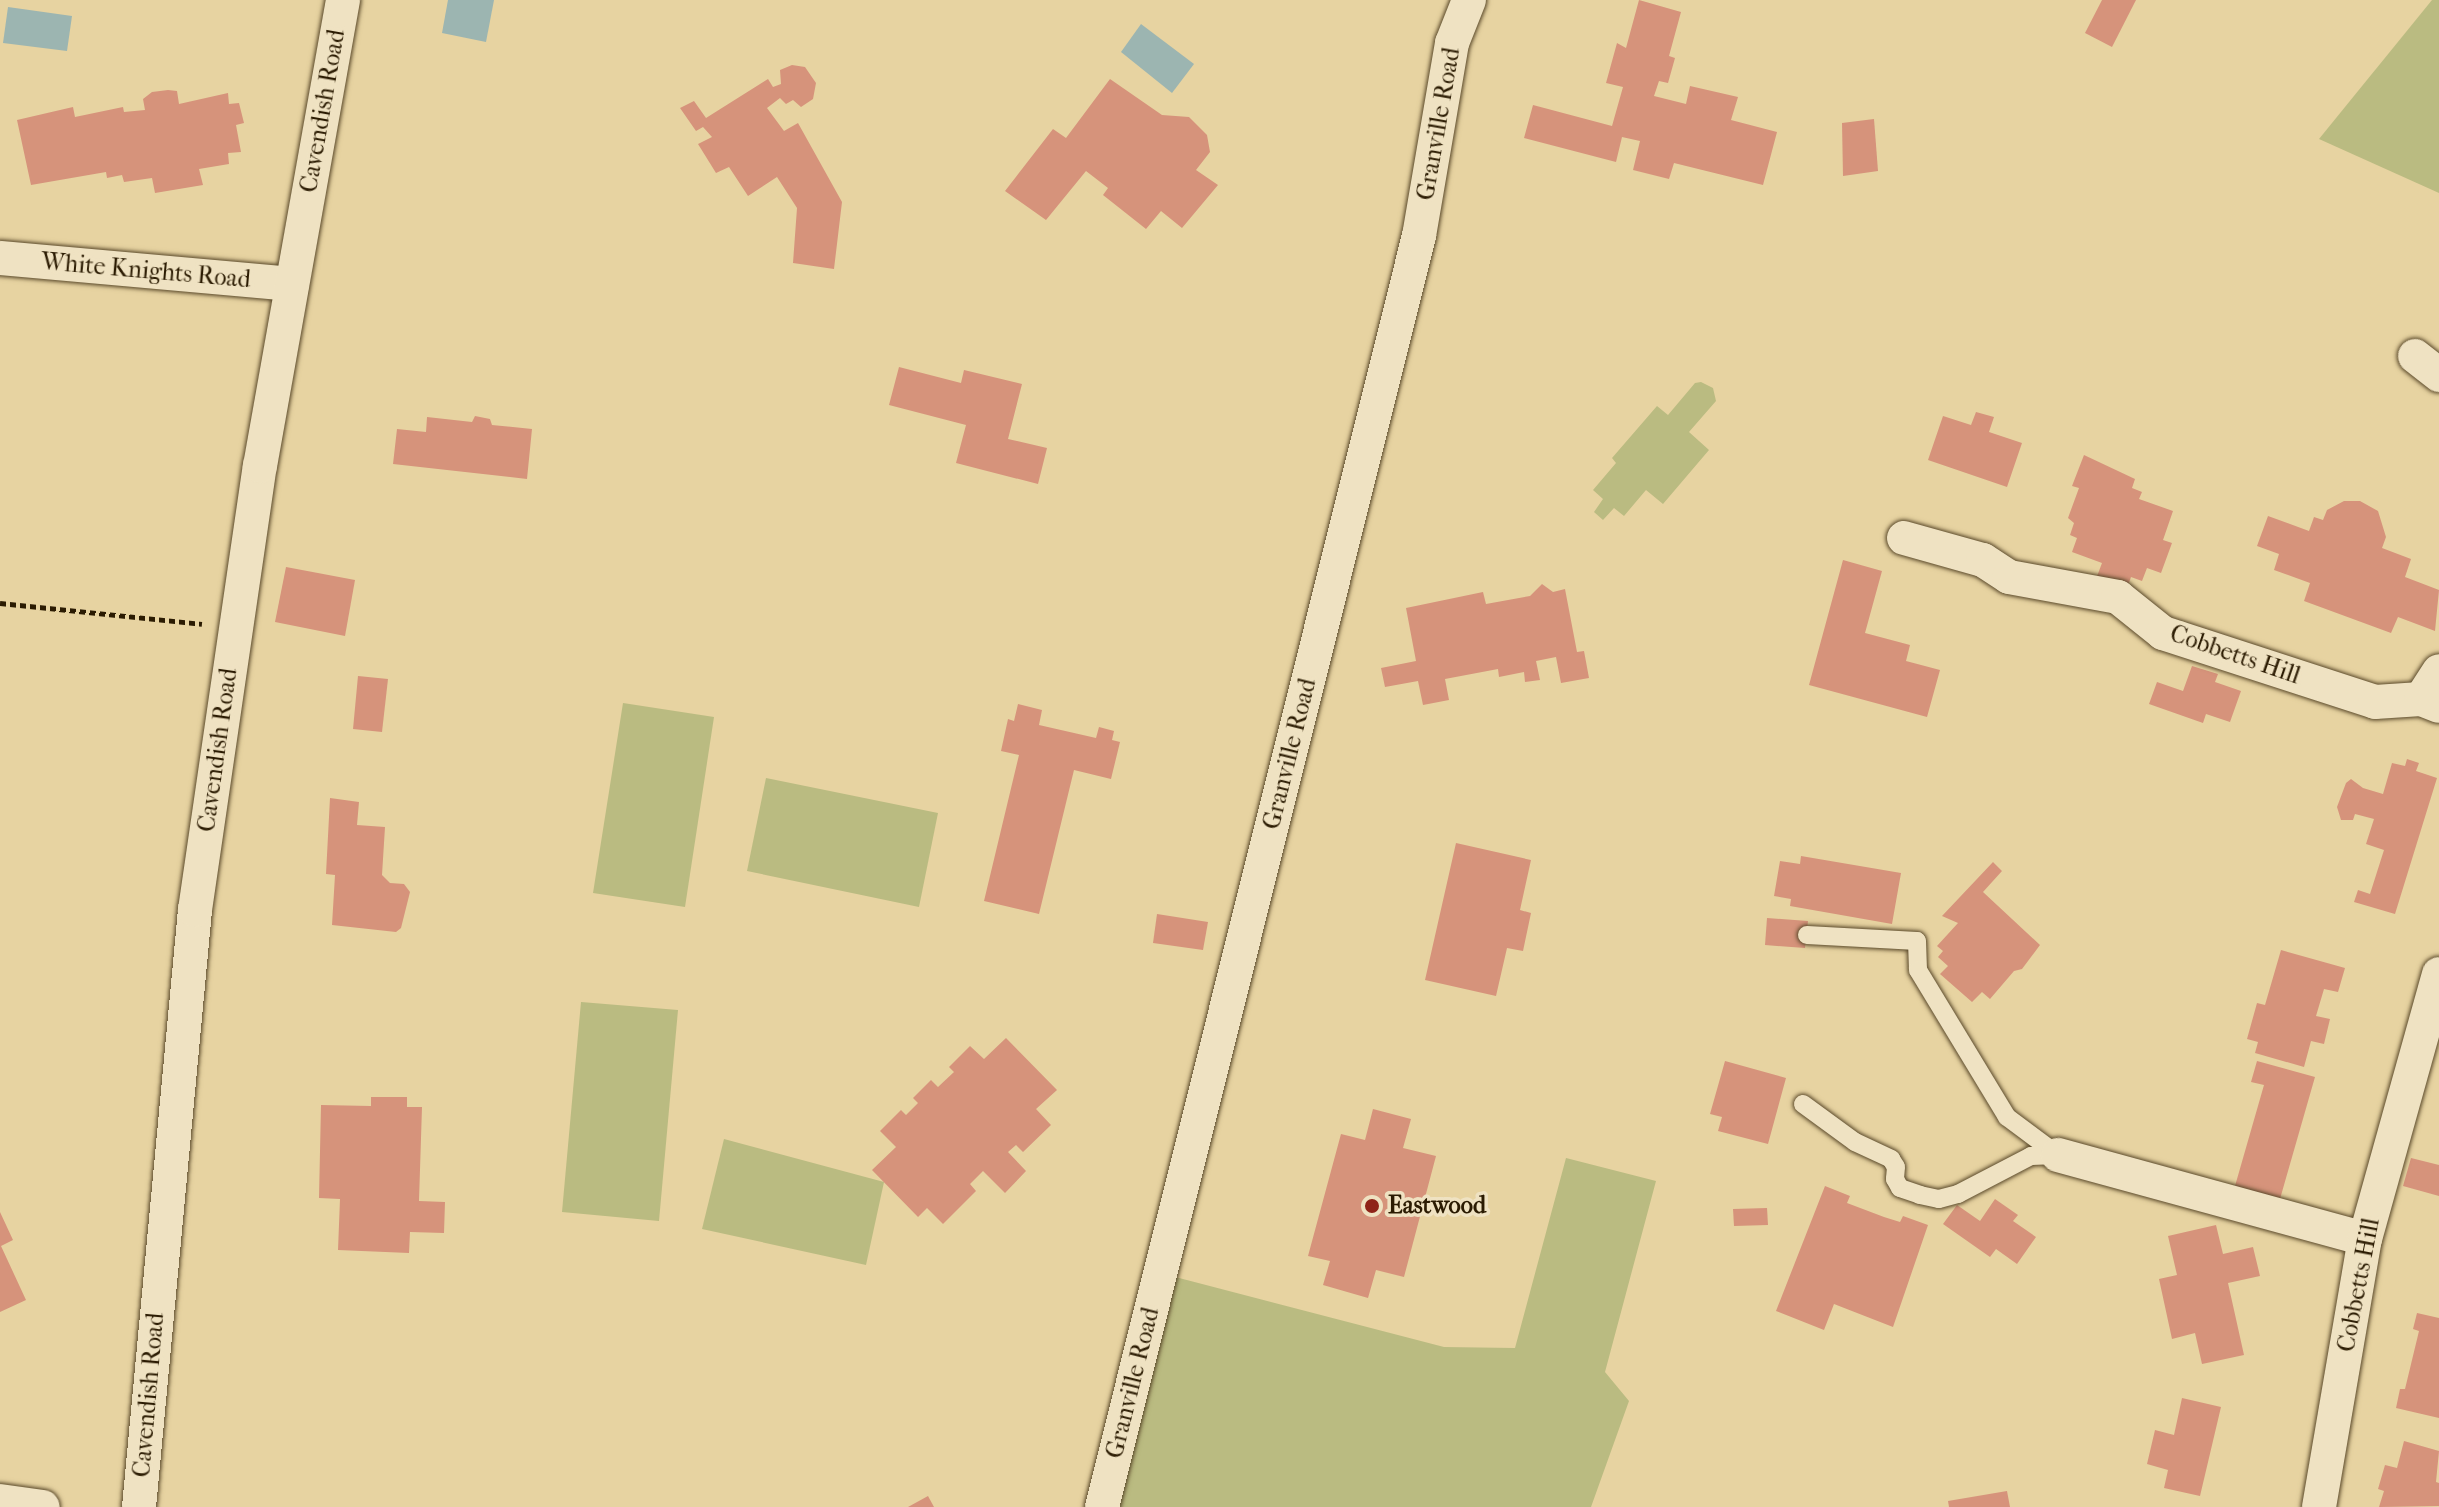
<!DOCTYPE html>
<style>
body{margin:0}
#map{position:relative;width:2439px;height:1507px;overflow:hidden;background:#e7d3a1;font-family:"IM FELL French Canon",serif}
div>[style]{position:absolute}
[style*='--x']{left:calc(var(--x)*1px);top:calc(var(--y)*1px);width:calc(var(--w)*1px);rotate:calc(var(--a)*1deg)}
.green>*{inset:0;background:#babb81}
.water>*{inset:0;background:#9cb5b1}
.building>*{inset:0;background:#d6937b}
.path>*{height:5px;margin-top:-2.5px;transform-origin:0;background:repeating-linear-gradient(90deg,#2b1b02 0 6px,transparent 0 10px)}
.roads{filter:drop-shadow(0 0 2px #5a492a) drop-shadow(0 0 2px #5a492a)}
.service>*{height:18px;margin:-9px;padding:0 9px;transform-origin:9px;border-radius:9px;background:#efe2c2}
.minor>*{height:34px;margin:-17px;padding:0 17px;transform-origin:17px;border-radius:17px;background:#efe2c2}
.dots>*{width:22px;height:22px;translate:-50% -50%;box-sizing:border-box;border:4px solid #efe2c2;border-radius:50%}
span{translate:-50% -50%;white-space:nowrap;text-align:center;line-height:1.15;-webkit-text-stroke:7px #efe2c2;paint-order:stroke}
.street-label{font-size:24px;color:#2b1b02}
.poi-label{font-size:24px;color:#2b1b02;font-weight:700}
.left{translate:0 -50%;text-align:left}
</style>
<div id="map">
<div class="green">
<i style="clip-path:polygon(2432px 0,2439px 0,2439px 193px,2319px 139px)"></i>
<i style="clip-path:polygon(1701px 382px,1713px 388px,1716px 401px,1689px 432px,1709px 450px,1663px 504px,1646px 490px,1624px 516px,1614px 508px,1603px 520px,1594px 512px,1603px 499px,1593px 490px,1616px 463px,1612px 458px,1657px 406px,1668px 415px,1695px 383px)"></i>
<i style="clip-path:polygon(623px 703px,714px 717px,685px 907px,593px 893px)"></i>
<i style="clip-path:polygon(766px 778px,938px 813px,919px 907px,747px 871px)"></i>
<i style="clip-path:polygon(581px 1002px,678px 1010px,659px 1221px,562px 1212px)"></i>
<i style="clip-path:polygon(724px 1139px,884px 1182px,866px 1265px,702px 1229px)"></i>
<i style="clip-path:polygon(1566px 1158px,1656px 1181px,1605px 1372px,1629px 1401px,1591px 1507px,1098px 1507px,1160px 1273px,1444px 1347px,1515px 1348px)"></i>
</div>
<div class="water">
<i style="clip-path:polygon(448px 0,494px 0,486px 42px,442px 33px)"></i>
<i style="clip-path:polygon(8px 7px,72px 16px,67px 51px,3px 43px)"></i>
<i style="clip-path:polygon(1141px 24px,1194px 64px,1172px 93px,1121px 52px)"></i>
</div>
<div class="building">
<i style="clip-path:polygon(1639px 0,1681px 12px,1669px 56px,1675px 58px,1668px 83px,1659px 81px,1654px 96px,1686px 104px,1690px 86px,1738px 97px,1731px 120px,1777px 132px,1763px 185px,1674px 163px,1669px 179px,1633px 170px,1640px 141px,1622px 137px,1616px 162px,1524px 138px,1533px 105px,1612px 126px,1623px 87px,1606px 83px,1617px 43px,1626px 48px)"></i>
<i style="clip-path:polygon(2102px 0,2136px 0,2112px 47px,2085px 33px)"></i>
<i style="clip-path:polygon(792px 65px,805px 67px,816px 83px,813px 99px,801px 107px,793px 100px,786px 104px,780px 98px,767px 108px,784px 131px,798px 123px,842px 202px,834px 269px,793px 263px,797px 208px,777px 177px,748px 196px,729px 167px,716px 173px,698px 144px,712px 137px,703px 127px,696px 131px,680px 108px,694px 101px,706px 118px,768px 79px,773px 87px,781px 84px,780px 70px)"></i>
<i style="clip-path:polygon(1110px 79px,1162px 115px,1189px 117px,1207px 135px,1210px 152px,1196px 170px,1218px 185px,1182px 228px,1161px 211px,1146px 229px,1103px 195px,1108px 188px,1086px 171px,1046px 220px,1005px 191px,1053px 129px,1066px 138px)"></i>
<i style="clip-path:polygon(168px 90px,177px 91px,179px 104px,228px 93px,229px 104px,239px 103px,244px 123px,236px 125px,241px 152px,228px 153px,229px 164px,199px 169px,203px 185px,155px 193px,152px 178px,124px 182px,122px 175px,107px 178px,106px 172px,31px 185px,17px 120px,73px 107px,75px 117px,123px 107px,124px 112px,145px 110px,143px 99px,152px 92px)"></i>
<i style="clip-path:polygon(1874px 119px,1878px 171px,1843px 176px,1842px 123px)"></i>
<i style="clip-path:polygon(899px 367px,961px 383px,964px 370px,1022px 384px,1008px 439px,1047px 448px,1038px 484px,956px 463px,966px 425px,889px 405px)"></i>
<i style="clip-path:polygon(1976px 412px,1994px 417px,1989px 432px,2022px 443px,2007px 487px,1928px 460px,1943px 416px,1971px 425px)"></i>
<i style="clip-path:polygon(475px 416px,490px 419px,492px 425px,532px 429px,527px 479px,393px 464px,397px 429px,426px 432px,427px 417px,472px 422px)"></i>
<i style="clip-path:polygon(2084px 455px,2135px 479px,2132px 488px,2142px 492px,2139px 499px,2173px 511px,2163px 540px,2172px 543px,2161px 573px,2147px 568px,2142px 581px,2131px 577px,2126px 591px,2096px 579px,2102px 563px,2072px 552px,2077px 538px,2070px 535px,2074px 523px,2068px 518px,2079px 488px,2072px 486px)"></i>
<i style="clip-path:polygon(2344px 501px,2360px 501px,2378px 511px,2386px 537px,2382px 548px,2411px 559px,2405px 577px,2439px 590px,2435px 631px,2398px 617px,2391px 633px,2304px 601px,2310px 583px,2274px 570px,2279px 554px,2257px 546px,2268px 516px,2309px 531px,2314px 517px,2323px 520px,2327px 510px)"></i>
<i style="clip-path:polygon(1843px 560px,1882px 571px,1865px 633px,1910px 645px,1906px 661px,1940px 670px,1927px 717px,1809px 685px)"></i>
<i style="clip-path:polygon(286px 567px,355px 580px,345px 636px,275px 622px)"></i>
<i style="clip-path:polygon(1542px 584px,1553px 592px,1565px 589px,1577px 652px,1584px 651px,1589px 678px,1561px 683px,1556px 657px,1536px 661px,1540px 680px,1525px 682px,1524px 672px,1499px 677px,1498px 669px,1445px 679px,1449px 700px,1423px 705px,1418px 681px,1385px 687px,1381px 668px,1416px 661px,1406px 608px,1483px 592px,1486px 604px,1530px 596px)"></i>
<i style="clip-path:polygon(2192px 666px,2218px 674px,2215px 682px,2241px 691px,2230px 722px,2206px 714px,2203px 723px,2149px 704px,2157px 682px,2183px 691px)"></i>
<i style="clip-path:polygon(358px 676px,388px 679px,382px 732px,353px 729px)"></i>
<i style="clip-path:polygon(1018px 704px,1042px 710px,1039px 725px,1096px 738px,1099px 727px,1114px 731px,1112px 740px,1120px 742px,1111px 779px,1074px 770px,1039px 914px,984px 901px,1019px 755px,1001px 751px,1008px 719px,1014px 721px)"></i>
<i style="clip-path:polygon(2407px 759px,2419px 763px,2416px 771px,2437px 778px,2395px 914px,2354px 902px,2358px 890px,2370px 894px,2384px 850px,2366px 844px,2374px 819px,2355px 814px,2353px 820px,2341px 820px,2337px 807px,2346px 783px,2351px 779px,2363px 788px,2383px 794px,2392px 763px,2405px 766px)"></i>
<i style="clip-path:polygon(330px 798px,359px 802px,357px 825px,385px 827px,382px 875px,390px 883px,404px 884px,410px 892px,401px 928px,396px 932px,332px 925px,335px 875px,326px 874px)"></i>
<i style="clip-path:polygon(1456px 843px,1531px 860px,1520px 910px,1531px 913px,1523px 951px,1507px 948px,1496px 996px,1425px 980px)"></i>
<i style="clip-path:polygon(1801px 856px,1901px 873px,1892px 924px,1790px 906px,1791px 899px,1774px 896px,1780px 861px,1800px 864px)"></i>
<i style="clip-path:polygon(1993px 862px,2002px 871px,1983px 892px,2040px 945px,2022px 969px,2014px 971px,1990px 999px,1982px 992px,1972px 1002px,1940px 974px,1948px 966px,1938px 957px,1943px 951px,1937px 946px,1958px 923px,1942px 916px)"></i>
<i style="clip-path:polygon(1157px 914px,1208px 922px,1203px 950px,1153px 943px)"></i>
<i style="clip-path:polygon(1767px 918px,1808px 921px,1805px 948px,1765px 945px)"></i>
<i style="clip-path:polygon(2281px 950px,2345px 968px,2338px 992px,2324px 989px,2316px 1016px,2330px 1019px,2324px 1044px,2311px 1041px,2304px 1067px,2255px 1053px,2258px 1042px,2247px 1039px,2257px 1003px,2265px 1005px)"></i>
<i style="clip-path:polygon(1006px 1038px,1057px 1090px,1036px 1109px,1051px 1125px,1023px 1152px,1016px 1145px,1008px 1152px,1026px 1171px,1005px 1193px,983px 1171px,970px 1184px,976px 1191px,943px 1224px,927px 1208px,918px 1217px,872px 1170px,896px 1147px,880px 1131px,901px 1110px,906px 1115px,918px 1103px,913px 1098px,931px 1080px,938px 1087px,954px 1072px,949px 1067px,970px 1046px,984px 1059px)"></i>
<i style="clip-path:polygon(1725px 1061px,1786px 1078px,1768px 1144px,1718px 1131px,1722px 1117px,1710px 1114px)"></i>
<i style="clip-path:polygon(2257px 1061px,2315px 1077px,2280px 1199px,2235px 1186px,2264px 1085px,2251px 1082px)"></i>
<i style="clip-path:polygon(371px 1097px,407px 1097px,407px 1107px,422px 1107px,419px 1201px,445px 1202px,444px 1233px,410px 1232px,409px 1253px,338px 1250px,340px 1199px,319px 1198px,321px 1105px,371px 1106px)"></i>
<i style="clip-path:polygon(1373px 1109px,1411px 1119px,1403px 1148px,1436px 1156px,1404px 1277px,1376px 1270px,1368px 1298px,1323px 1285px,1330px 1261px,1308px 1256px,1341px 1134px,1365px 1140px)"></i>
<i style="clip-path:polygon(2411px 1158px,2439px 1165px,2439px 1196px,2403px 1186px)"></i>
<i style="clip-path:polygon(1825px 1186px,1850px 1196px,1847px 1203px,1884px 1217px,1900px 1222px,1903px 1216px,1928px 1225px,1893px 1327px,1834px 1304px,1824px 1330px,1776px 1311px)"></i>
<i style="clip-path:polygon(1995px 1199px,2018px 1215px,2013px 1221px,2036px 1237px,2017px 1264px,1996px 1249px,1990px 1257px,1943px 1224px,1957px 1205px,1980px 1221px)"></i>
<i style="clip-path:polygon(1767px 1208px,1768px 1225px,1734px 1226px,1733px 1209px)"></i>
<i style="clip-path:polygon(0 1212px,13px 1240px,1px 1246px,26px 1300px,0 1312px)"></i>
<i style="clip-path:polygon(2216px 1225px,2223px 1254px,2253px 1247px,2260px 1276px,2228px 1283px,2244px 1355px,2202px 1364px,2195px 1333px,2172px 1339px,2159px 1279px,2177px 1275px,2168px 1236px)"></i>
<i style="clip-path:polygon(2417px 1313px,2439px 1318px,2439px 1418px,2396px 1408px,2400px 1389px,2405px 1389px,2419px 1331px,2413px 1329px)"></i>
<i style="clip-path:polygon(2182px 1398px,2221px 1407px,2200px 1496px,2164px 1488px,2168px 1470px,2147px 1464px,2155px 1430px,2174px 1435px)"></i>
<i style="clip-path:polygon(2404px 1441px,2439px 1451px,2436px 1482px,2439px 1483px,2439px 1506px,2379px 1507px,2384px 1491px,2378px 1489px,2385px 1465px,2397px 1468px)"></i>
<i style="clip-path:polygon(2007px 1491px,2010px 1507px,1949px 1507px,1948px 1501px)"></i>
<i style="clip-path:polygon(928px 1496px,934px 1507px,908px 1507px)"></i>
</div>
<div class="path">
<i style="--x:0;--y:603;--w:203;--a:5.9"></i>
</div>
<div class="roads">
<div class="service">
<i style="--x:1807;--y:935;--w:110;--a:3.1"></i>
<i style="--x:1917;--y:941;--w:29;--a:88"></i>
<i style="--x:1918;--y:970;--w:172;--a:58.8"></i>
<i style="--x:2007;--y:1117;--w:64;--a:36.7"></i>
<i style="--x:1803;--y:1104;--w:64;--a:36.2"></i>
<i style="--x:1855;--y:1142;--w:40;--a:25"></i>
<i style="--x:1891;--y:1159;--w:9;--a:58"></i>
<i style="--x:1896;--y:1167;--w:12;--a:95"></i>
<i style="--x:1895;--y:1179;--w:10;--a:61"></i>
<i style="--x:1900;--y:1188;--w:21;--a:19"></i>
<i style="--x:1920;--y:1195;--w:19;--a:12"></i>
<i style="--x:1939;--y:1199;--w:20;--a:-15"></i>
<i style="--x:1958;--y:1194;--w:82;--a:-27.5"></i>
<i style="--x:2031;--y:1156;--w:27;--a:-2"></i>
</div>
<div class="minor">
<i style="--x:0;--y:258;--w:293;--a:5.1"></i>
<i style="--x:2415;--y:356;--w:31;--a:38"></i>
<i style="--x:1904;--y:538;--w:82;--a:15.6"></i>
<i style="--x:1983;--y:560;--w:31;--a:33"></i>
<i style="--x:2009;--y:577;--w:111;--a:10.4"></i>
<i style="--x:2118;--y:597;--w:58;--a:38.7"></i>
<i style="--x:2163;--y:633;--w:223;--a:18"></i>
<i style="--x:2375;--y:702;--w:46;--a:-3.7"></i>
<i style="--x:2421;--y:699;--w:19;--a:21"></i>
<i style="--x:2421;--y:699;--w:33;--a:-57"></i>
<i style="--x:2058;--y:1155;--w:318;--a:15.3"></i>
<i style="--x:0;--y:1501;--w:43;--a:7.9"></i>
<i style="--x:139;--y:1507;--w:600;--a:-84.64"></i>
<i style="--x:195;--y:910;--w:449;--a:-81.7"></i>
<i style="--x:260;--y:466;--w:473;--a:-79.9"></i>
<i style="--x:1102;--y:1507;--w:1310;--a:-76"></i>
<i style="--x:1419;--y:236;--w:196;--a:-80.3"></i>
<i style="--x:1452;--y:43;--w:46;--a:-68.4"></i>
<i style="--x:2319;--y:1507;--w:272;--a:-80.3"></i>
<i style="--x:2365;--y:1239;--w:275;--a:-74.4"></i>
</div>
</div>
<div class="dots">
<i style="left:1372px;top:1206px;background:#8f2418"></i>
</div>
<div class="street-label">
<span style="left:323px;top:111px;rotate:-80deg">Cavendish Road</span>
<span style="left:1439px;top:124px;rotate:-80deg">Granville Road</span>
<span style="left:146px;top:271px;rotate:5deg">White Knights Road</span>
<span style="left:2235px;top:655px;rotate:19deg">Cobbetts Hill</span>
<span style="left:218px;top:750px;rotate:-82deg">Cavendish Road</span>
<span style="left:1290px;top:754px;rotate:-76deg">Granville Road</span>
<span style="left:2359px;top:1285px;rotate:-79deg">Cobbetts Hill</span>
<span style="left:1133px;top:1383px;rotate:-76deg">Granville Road</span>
<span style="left:149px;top:1395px;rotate:-85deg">Cavendish Road</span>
</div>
<div class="poi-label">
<span class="left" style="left:1388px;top:1206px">Eastwood</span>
</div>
</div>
